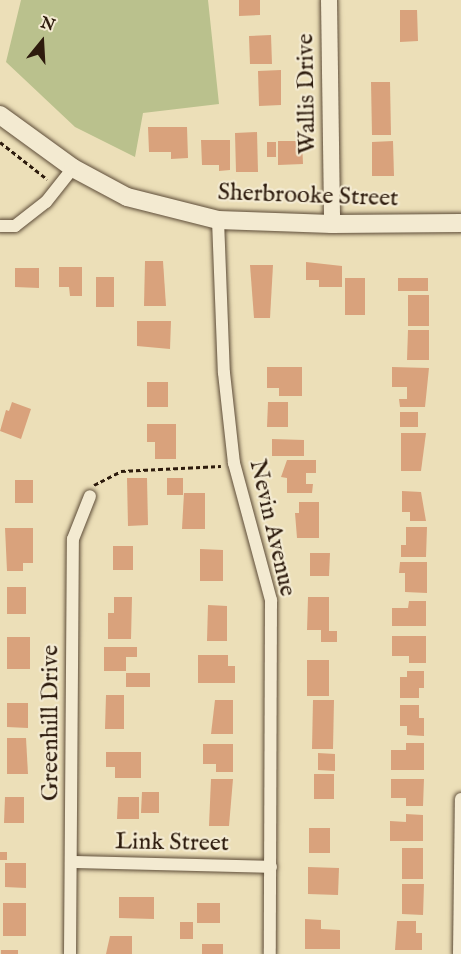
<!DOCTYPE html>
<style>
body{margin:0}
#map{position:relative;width:461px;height:954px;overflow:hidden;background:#ecdfb8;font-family:"IM FELL English",serif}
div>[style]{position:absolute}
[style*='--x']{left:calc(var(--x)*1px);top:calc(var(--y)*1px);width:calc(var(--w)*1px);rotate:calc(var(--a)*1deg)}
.green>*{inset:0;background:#bac18d}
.building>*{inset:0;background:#d9a27c}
.path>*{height:3px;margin-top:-1.5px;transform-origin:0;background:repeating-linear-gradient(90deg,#2d1b0d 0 4.5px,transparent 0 7.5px)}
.roads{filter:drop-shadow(0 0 2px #5d4c38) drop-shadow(0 0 2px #5d4c38)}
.minor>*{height:12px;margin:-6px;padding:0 6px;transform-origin:6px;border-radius:6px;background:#f3ead1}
.tertiary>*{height:16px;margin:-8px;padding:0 8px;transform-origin:8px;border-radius:8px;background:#f3ead1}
.secondary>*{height:18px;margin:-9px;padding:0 9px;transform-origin:9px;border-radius:9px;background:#f3ead1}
span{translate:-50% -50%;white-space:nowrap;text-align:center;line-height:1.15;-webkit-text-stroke:4.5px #f3ead1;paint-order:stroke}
.street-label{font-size:24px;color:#2d1b0d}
.north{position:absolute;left:12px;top:12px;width:60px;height:60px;-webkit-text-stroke:4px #f3ead1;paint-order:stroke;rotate:18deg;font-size:16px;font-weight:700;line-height:24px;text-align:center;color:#2d1b0d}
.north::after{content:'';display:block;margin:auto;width:21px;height:27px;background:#2d1b0d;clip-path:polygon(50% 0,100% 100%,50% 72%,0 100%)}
</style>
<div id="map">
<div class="green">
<i style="clip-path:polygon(21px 0,208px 0,219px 104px,143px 113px,135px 157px,75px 127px,6px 62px)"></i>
</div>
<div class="building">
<i style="clip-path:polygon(239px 0,260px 0,260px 15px,239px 16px)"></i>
<i style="clip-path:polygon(400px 10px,417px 10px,418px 41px,400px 42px)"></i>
<i style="clip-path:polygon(271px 35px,272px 64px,250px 64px,249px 36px)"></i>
<i style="clip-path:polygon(281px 70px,281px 105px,259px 106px,258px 71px)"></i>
<i style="clip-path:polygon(371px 82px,390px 82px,391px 135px,372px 135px)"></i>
<i style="clip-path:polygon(148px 127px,187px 127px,188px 158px,171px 159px,171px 152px,149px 152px)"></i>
<i style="clip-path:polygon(257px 132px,258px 172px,236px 172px,235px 133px)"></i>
<i style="clip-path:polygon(201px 140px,230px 140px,230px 170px,219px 171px,219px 165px,202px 165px)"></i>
<i style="clip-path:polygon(278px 141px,302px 141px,303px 164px,278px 165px)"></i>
<i style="clip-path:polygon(393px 141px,394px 176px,372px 176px,372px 142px)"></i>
<i style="clip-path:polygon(267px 142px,276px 142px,276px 157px,267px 157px)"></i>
<i style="clip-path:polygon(145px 261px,163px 261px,166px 306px,144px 306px)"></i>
<i style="clip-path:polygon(306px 262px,342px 266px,342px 287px,319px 287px,319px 280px,306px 280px)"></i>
<i style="clip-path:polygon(250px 265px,273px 265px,270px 318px,254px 318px)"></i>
<i style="clip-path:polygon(59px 267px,82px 267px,82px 296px,70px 296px,69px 287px,59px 287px)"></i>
<i style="clip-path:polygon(15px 268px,39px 268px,39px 288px,15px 287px)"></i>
<i style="clip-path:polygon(96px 277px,114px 277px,114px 307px,96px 307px)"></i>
<i style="clip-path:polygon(345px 278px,365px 278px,365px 315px,345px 315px)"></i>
<i style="clip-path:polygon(398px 278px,428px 278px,428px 291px,398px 291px)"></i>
<i style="clip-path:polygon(408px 295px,429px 295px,429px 326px,408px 326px)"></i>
<i style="clip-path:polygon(137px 321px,171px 321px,170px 349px,137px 346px)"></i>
<i style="clip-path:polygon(408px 330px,429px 330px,429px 360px,407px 360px)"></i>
<i style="clip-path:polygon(267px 367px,302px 367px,302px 396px,279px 396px,279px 388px,267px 388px)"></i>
<i style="clip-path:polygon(392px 367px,429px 368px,425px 407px,400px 407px,399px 399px,407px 399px,407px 387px,392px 387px)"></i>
<i style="clip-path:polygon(147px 382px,168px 382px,168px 407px,147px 407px)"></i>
<i style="clip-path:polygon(12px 402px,31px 409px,21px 439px,0 431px,6px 410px,9px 411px)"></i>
<i style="clip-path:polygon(268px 402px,288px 402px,288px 427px,267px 427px)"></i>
<i style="clip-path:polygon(400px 412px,418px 412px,418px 427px,400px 427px)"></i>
<i style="clip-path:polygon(147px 424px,176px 424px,176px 459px,155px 459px,155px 442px,147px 442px)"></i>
<i style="clip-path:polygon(401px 433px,426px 433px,421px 471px,401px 471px)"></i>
<i style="clip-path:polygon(272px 439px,304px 440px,304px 456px,272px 456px)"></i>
<i style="clip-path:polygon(287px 460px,316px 460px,316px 473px,306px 473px,306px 484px,313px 484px,312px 493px,287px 493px,287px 478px,281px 477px)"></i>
<i style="clip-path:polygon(127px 478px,147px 478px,148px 525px,128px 526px)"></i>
<i style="clip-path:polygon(167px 478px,183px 478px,183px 495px,167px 495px)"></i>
<i style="clip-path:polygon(15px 480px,33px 480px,33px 503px,15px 503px)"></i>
<i style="clip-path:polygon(402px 491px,421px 492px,426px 521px,410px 521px,410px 512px,402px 512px)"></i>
<i style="clip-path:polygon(184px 493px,205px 493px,205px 529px,182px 529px)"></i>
<i style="clip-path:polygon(299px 502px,319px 502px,319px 538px,297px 538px,295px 513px,299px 513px)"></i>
<i style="clip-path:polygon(406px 527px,427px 527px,426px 557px,401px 557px,401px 545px,406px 545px)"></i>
<i style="clip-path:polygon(5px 528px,33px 528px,33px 563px,23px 563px,23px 571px,7px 571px)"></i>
<i style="clip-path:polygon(113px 546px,133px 546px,133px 570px,113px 570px)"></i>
<i style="clip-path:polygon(200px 549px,223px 550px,223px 581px,200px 581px)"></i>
<i style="clip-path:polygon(310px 553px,330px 553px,329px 576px,310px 576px)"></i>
<i style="clip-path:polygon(400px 562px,427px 562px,427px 593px,405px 592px,405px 573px,399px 573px)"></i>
<i style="clip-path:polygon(7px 587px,26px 587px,26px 614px,7px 614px)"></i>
<i style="clip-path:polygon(114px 597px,132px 597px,131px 639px,108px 639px,108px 613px,114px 613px)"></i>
<i style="clip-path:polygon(308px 597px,329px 597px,329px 631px,337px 631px,337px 642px,321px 642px,321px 630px,307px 630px)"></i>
<i style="clip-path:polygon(409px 601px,426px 601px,426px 626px,392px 626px,392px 608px,408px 608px)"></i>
<i style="clip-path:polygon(208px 605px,227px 606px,227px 641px,207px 641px)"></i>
<i style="clip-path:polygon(392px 636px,426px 636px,426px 663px,409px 663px,409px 656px,392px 656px)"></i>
<i style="clip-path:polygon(7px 637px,30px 637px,30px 669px,7px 669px)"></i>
<i style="clip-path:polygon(104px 647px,137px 647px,137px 657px,126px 657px,126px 671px,104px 671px)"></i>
<i style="clip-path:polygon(198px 655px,228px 655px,228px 666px,235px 666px,235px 683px,198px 683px)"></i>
<i style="clip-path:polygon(307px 660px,329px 660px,329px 696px,307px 696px)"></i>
<i style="clip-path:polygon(407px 671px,424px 671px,424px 688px,419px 688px,419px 698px,400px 698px,400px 677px,407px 677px)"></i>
<i style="clip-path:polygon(126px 673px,150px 673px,150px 687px,126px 687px)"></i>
<i style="clip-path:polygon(106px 695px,124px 695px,124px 729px,105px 729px)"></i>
<i style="clip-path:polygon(215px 700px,233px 700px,233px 734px,211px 734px)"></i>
<i style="clip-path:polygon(313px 700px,334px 700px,333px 749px,312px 749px)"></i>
<i style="clip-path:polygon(7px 703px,28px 703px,28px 728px,7px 727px)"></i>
<i style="clip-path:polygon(400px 705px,419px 705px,419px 718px,424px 718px,424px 736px,407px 735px,407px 726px,400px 726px)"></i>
<i style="clip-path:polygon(7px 738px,26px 738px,28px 774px,7px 774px)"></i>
<i style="clip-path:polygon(406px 743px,424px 743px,424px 770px,391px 770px,391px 750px,406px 750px)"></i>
<i style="clip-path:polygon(203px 744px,233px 744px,233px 772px,216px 772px,216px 764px,203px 764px)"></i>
<i style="clip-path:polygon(106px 752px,141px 752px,141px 778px,115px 778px,115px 767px,106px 767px)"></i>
<i style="clip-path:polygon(318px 753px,335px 754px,335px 771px,318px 770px)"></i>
<i style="clip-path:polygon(314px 774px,334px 774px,334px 799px,314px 799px)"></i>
<i style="clip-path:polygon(211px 779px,233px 779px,229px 826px,209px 826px)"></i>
<i style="clip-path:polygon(391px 779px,424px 779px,423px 806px,406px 806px,406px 798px,391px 798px)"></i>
<i style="clip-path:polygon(142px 792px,159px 792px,159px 813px,141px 813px)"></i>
<i style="clip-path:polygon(5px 797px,24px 797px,24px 823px,4px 823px)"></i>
<i style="clip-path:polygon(118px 797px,139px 797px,139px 819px,117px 819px)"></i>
<i style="clip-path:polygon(406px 814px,423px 815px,423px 841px,390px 841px,390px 821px,406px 822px)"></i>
<i style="clip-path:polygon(309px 828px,330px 828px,330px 853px,309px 853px)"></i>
<i style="clip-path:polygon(402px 848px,423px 848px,423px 879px,402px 879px)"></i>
<i style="clip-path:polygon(0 852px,7px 852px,7px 860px,0 860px)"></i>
<i style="clip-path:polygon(5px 863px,26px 863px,26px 888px,5px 887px)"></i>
<i style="clip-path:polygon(308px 867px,339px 868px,338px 895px,308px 894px)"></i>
<i style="clip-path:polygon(402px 884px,424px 884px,423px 915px,402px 914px)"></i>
<i style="clip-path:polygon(119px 897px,154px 897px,154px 919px,119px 918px)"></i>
<i style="clip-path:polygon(3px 903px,26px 903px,26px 936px,3px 936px)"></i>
<i style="clip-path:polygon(197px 903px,220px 903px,220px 923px,197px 923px)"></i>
<i style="clip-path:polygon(305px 919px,321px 920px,321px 929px,340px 930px,340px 949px,305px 949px)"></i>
<i style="clip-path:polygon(397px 921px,416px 921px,416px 933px,422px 933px,422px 950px,395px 950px)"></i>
<i style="clip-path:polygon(180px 922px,193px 922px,193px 939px,180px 939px)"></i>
<i style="clip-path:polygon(110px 936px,132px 936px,132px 954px,106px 954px)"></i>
<i style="clip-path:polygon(202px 944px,223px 944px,223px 954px,202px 954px)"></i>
<i style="clip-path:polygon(1px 950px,18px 950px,18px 954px,1px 954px)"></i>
</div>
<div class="path">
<i style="--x:0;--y:142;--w:60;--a:38.2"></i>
<i style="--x:94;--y:485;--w:30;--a:-27"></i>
<i style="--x:121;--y:471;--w:100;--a:-2.9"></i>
</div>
<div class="roads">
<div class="minor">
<i style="--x:218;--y:220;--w:153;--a:87.8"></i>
<i style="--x:224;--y:373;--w:91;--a:83.7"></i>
<i style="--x:234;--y:463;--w:142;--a:74.9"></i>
<i style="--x:271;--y:600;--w:354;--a:90.2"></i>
<i style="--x:0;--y:226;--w:15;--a:0"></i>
<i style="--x:15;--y:226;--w:39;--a:-38"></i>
<i style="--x:46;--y:202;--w:43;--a:-51.5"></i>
<i style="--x:71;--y:862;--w:200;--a:1.4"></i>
<i style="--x:70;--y:954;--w:415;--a:-89.6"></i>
<i style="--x:73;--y:539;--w:46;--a:-68.4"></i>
<i style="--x:459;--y:954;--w:155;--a:-89.3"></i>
</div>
<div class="tertiary">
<i style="--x:329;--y:0;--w:224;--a:89.2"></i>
</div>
<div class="secondary">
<i style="--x:0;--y:115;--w:90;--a:36"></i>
<i style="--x:73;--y:168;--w:61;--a:28.2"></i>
<i style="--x:127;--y:197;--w:94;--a:14.2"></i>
<i style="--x:218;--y:220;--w:114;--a:2"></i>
<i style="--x:332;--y:224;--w:129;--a:-0.4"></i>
</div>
</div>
<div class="street-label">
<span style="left:307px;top:94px;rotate:-91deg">Wallis Drive</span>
<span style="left:308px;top:196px;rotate:2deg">Sherbrooke Street</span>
<span style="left:272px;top:528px;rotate:77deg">Nevin Avenue</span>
<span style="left:51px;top:723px;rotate:-90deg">Greenhill Drive</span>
<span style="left:172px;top:843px;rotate:1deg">Link Street</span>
</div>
<div class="north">N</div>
</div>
